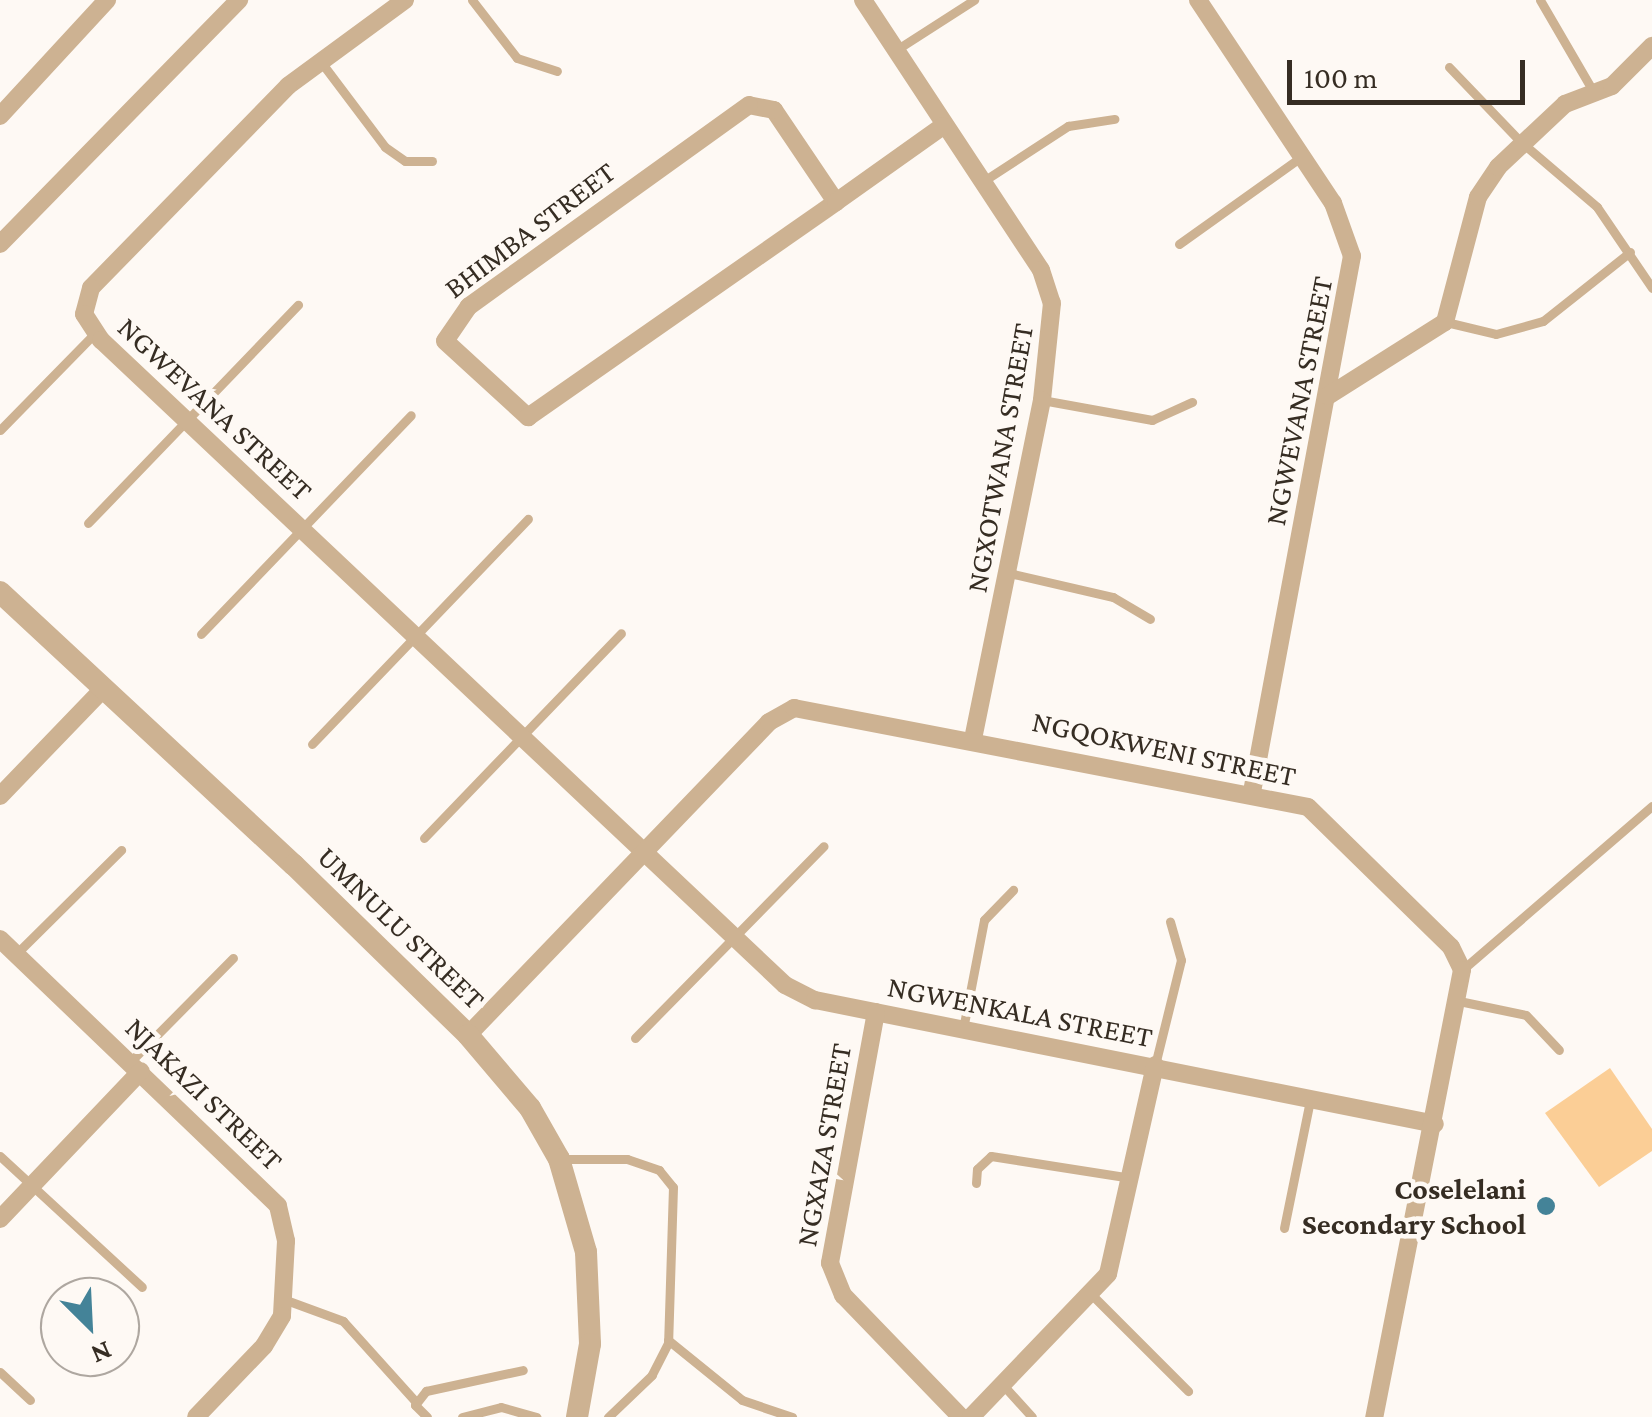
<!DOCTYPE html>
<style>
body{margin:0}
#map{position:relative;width:1652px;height:1417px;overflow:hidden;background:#fef9f4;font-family:"Crimson Pro",serif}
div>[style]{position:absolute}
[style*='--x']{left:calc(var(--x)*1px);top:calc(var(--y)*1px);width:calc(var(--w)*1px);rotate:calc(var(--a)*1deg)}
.green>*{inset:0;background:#fbce96}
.service>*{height:9px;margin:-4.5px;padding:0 4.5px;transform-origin:4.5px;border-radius:4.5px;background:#cdb292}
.minor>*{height:18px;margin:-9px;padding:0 9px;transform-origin:9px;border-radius:9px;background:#cdb292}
.tertiary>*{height:22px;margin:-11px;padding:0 11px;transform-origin:11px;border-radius:11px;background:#cdb292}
.dots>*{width:28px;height:28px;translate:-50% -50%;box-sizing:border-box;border:5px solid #fef9f4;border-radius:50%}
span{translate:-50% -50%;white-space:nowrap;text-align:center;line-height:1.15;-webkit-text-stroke:9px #fef9f4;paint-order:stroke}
.street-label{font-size:30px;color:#362d23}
.poi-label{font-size:30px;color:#362d23;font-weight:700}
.right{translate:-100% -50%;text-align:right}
.north{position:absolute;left:40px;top:1277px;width:100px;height:100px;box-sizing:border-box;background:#fef9f4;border:2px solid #aea7a0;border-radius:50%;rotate:156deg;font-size:28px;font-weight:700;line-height:40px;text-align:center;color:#362d23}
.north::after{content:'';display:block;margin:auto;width:35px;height:45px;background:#448398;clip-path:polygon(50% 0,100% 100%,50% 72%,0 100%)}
.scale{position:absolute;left:1287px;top:60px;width:238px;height:45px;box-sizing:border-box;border:5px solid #362d23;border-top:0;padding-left:12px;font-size:30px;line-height:35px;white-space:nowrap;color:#362d23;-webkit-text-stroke:8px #fef9f4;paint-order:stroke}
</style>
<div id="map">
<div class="green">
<i style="clip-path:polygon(1610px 1068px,1652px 1129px,1652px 1151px,1599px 1187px,1545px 1113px)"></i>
</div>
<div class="service">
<i style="--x:472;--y:0;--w:73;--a:52.2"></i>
<i style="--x:517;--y:58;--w:42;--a:18"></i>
<i style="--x:1540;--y:0;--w:105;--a:59.8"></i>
<i style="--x:896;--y:50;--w:93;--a:-32.7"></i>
<i style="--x:321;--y:62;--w:106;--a:53"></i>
<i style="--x:385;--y:147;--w:24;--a:35"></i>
<i style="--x:405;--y:161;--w:27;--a:0"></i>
<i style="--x:1449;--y:67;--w:104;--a:46.2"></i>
<i style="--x:1521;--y:142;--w:100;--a:40.5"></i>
<i style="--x:1597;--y:207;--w:98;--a:55.8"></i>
<i style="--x:982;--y:182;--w:103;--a:-33.1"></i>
<i style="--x:1068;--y:126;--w:47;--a:-8.7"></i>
<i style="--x:1179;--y:244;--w:150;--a:-35.5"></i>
<i style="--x:1446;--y:322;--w:51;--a:13.5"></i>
<i style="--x:1496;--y:334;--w:49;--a:-15.5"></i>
<i style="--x:1543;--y:321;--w:111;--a:-38.4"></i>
<i style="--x:1042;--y:400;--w:112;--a:10.3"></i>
<i style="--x:1152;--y:420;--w:44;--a:-24.2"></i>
<i style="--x:0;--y:430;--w:136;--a:-45.6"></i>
<i style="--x:88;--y:523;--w:303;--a:-46.1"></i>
<i style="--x:1009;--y:573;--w:107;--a:13"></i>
<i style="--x:1113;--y:597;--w:43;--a:30.7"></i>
<i style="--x:201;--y:634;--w:303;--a:-46.2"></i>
<i style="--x:312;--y:744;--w:312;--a:-46.2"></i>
<i style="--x:424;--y:838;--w:284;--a:-46.1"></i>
<i style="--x:16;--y:954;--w:148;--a:-44.7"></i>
<i style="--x:1462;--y:970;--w:251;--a:-40.8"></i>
<i style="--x:1459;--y:1001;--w:68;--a:11.8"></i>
<i style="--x:1526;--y:1015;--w:48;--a:46.7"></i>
<i style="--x:963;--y:1029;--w:111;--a:-79.1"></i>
<i style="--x:984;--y:920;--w:42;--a:-46"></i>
<i style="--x:635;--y:1038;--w:269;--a:-45.5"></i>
<i style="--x:131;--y:1061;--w:145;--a:-45.3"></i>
<i style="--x:1155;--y:1065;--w:108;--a:-76.1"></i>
<i style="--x:1181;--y:960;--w:40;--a:-106"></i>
<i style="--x:0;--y:1156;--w:193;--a:42.7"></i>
<i style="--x:561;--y:1159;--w:66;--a:0"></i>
<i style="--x:627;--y:1159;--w:34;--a:19"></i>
<i style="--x:659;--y:1170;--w:22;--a:51"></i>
<i style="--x:673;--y:1187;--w:156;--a:91.8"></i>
<i style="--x:668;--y:1343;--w:36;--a:117"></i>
<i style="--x:652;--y:1375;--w:61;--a:136.3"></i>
<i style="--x:976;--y:1183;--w:14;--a:-86"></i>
<i style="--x:977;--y:1169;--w:19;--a:-43"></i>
<i style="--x:991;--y:1156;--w:142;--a:8.9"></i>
<i style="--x:1284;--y:1228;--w:131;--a:-78.5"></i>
<i style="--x:1092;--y:1295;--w:136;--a:45"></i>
<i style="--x:286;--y:1300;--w:61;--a:20.2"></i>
<i style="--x:343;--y:1321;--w:108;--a:48"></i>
<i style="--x:668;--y:1340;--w:95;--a:39"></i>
<i style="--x:742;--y:1400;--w:53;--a:18.8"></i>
<i style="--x:0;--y:1372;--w:41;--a:43"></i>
<i style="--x:1003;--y:1385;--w:43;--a:47.8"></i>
<i style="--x:427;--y:1417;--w:17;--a:-135"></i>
<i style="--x:415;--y:1405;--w:18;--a:-52"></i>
<i style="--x:426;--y:1391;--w:99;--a:-12.2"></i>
<i style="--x:462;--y:1417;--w:40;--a:-14.4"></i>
<i style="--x:501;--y:1407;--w:37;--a:16"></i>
</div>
<div class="minor">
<i style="--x:405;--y:0;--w:145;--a:143.7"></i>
<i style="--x:288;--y:86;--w:282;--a:134.3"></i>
<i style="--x:91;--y:288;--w:27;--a:105"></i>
<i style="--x:84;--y:314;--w:31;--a:57"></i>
<i style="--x:101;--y:340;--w:940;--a:43.32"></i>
<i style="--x:785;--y:985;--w:34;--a:27"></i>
<i style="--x:815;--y:1000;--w:632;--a:11.31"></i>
<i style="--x:863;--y:0;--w:323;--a:56.6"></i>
<i style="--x:1041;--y:270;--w:35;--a:72"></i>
<i style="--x:1052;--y:303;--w:98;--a:95.9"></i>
<i style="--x:1042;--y:400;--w:346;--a:101.5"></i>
<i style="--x:1198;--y:0;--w:244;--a:56.4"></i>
<i style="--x:1333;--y:203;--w:56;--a:70.3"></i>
<i style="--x:1352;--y:256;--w:545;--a:100.57"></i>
<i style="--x:0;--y:116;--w:158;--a:-47.3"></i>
<i style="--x:836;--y:202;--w:111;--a:-124"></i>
<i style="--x:774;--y:110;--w:25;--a:-169"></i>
<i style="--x:749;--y:105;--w:345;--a:144.3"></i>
<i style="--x:469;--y:306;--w:42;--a:124.4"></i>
<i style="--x:445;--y:341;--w:113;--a:42.5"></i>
<i style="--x:528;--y:417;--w:376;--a:-34.9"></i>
<i style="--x:836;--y:202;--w:131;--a:-35.4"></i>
<i style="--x:0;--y:244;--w:342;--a:-45.6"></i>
<i style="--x:1328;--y:396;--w:138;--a:-32.3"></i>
<i style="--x:1445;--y:322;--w:129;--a:-75.2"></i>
<i style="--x:1478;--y:197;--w:36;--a:-56"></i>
<i style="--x:1498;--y:167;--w:92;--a:-43.2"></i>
<i style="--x:1565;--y:104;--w:50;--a:-21"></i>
<i style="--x:1612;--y:86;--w:57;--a:-45"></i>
<i style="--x:0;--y:796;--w:149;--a:-46.1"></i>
<i style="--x:0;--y:939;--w:385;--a:43.8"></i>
<i style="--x:278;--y:1206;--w:36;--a:77"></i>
<i style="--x:286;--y:1241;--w:75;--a:93.1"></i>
<i style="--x:282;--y:1316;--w:35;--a:121"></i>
<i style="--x:264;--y:1346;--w:98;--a:133.8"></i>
<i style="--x:876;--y:1012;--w:255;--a:100.4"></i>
<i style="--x:830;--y:1263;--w:35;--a:68"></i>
<i style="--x:843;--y:1295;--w:170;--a:46"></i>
<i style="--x:468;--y:1035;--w:434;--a:-46.1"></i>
<i style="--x:769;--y:722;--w:29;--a:-29"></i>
<i style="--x:794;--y:708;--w:523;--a:10.9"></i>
<i style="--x:1308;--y:807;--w:200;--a:44.4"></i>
<i style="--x:1451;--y:947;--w:25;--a:64"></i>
<i style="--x:1462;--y:970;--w:456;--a:101.1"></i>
<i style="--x:0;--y:1219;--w:204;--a:-46.4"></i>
<i style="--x:971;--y:1417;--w:198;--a:-46.2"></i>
<i style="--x:1108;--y:1274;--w:214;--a:-77.3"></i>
</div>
<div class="tertiary">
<i style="--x:0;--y:592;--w:401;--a:42.9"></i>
<i style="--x:294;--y:865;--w:243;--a:44.3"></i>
<i style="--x:468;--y:1035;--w:96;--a:49.7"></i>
<i style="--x:530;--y:1108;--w:59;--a:60.4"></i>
<i style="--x:559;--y:1159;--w:97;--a:73.8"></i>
<i style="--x:586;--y:1252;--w:92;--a:87.5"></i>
<i style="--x:590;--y:1344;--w:74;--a:100.1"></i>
</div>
<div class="dots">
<i style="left:1546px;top:1206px;background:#448398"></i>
</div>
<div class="street-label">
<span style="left:530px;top:230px;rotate:-37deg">BHIMBA STREET</span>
<span style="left:1299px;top:401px;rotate:-79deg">NGWEVANA STREET</span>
<span style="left:215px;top:409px;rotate:43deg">NGWEVANA STREET</span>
<span style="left:1000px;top:458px;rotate:-80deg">NGXOTWANA STREET</span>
<span style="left:1164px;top:749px;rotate:12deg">NGQOKWENI STREET</span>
<span style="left:401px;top:928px;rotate:44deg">UMNULU STREET</span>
<span style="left:1020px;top:1012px;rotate:11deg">NGWENKALA STREET</span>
<span style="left:204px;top:1094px;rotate:44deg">NJAKAZI STREET</span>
<span style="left:824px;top:1145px;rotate:-80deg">NGXAZA STREET</span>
</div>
<div class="poi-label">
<span class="right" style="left:1526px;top:1206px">Coselelani<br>Secondary School</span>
</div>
<div class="north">N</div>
<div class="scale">100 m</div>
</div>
